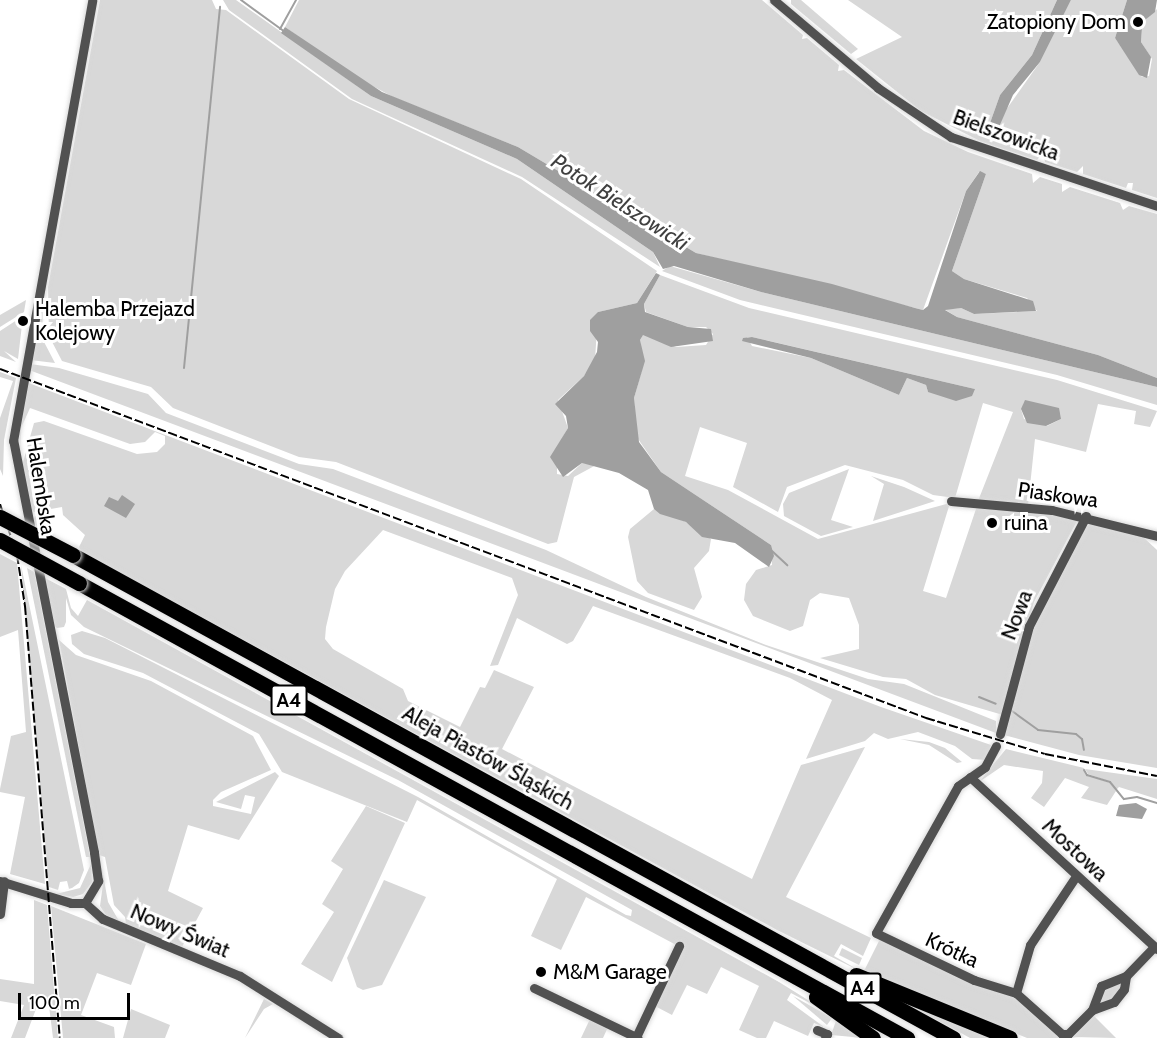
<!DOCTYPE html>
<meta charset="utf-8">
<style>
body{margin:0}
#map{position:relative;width:1157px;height:1038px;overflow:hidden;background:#fff;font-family:Cabin,sans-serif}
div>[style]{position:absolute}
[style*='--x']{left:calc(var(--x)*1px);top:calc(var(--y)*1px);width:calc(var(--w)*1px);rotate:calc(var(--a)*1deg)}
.green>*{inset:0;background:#d8d8d8}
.water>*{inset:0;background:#9f9f9f}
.stream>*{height:2px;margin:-1px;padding:0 1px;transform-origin:1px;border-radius:1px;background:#9f9f9f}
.roads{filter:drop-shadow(0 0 2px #dbdbdb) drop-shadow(0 0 2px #dbdbdb)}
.minor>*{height:9px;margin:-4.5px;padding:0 4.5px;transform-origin:4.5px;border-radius:4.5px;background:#515151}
.highway>*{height:15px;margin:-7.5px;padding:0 7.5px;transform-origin:7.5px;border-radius:7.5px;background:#000}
.rail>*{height:2px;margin-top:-1px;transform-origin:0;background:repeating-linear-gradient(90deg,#000 0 9px,transparent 0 12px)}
.bridges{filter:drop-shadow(0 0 2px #dbdbdb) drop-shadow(0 0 2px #dbdbdb)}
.highway-bridge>*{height:15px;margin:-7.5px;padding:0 7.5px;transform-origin:7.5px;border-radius:7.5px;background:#000}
.dots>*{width:16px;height:16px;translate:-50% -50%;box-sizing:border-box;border:3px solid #fff;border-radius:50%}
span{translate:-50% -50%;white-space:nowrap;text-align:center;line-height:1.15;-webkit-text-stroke:6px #fff;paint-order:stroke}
.shield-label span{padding:2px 4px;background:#fff;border:2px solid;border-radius:4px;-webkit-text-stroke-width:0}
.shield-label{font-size:20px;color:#000;font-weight:700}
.poi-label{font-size:21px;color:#000}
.right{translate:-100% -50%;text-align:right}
.left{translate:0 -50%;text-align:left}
.street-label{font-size:21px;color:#000}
.water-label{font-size:22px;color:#404040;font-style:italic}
.scale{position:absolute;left:18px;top:993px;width:112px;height:27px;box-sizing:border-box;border:3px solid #000;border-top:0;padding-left:8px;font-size:18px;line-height:21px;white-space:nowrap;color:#000;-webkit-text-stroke:4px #fff;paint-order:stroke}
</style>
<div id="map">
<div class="green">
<i style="clip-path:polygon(100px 0,212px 0,216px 9px,226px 10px,349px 99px,521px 179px,657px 271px,637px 303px,598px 312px,595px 360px,584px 376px,558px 400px,568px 428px,557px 447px,557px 474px,568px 476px,582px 463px,598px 464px,574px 477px,557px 542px,548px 544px,336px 462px,299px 457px,173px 408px,151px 387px,62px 361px,49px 336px,48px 287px)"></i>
<i style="clip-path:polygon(223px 0,236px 0,371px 96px,517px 159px,653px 252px,660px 267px,522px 177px,352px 99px,229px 10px)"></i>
<i style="clip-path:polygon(299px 0,762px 0,803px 35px,802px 39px,807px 38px,839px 65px,838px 71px,844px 70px,924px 131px,968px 152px,1032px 174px,1033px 183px,1040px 177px,1062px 184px,1062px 192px,1070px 187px,1120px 203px,1123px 210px,1129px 206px,1157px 214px,1157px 378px,1098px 355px,957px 317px,944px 309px,961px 308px,974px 314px,1037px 311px,1027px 298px,964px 279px,952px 271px,986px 174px,979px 172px,966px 191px,923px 310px,696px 253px,518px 147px,393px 97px,356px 77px,285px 27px)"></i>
<i style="clip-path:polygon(791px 0,801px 0,858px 49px,851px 54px,791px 4px)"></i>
<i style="clip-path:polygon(848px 0,1057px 0,1032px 55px,1000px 95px,990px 123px,1008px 107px,1040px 62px,1071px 0,1127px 0,1115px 38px,1142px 77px,1149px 76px,1152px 59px,1141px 42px,1142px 28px,1132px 24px,1136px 16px,1145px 20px,1157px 9px,1157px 198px,1132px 190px,1133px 183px,1128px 183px,1126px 188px,1083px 174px,1083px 166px,1077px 172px,1045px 162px,1043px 153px,1037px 160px,980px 141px,921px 111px,856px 59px,902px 37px)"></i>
<i style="clip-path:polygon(670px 266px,761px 292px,1157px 387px,1157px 405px,1057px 375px,740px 300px,662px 271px)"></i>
<i style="clip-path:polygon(evenodd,660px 275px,749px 308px,1057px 380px,1157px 411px,1150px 427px,1134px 424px,1136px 411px,1098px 404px,1086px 452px,1035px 439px,1028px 505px,978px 501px,1013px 412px,983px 403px,955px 498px,933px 495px,903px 480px,845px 465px,787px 487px,778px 512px,733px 487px,747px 443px,700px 427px,685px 476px,728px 490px,818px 539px,950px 503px,923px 591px,946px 598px,977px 506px,1052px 512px,1077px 521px,1034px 602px,1003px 715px,935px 695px,906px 679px,883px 677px,820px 658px,859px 649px,859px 625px,849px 598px,820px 593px,810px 600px,803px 626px,790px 631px,753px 616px,744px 600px,746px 584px,756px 570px,772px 565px,771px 545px,661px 472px,636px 436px,634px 398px,642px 370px,640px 340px,643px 334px,676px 347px,706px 345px,713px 334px,706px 327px,688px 327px,646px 312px,644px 304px,660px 275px,747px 337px,752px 337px,975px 389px,928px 392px,926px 385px,907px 378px,899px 395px,811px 358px,752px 346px,747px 337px,660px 275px,1021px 409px,1061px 419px,1047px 426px,1024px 419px,1021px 409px)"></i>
<i style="clip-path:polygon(26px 300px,24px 312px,0 327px,0 315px)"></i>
<i style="clip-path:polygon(42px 302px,43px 340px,55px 363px,30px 360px)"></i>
<i style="clip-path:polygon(23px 316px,18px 359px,4px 351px,16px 362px,0 356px,0 331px)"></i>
<i style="clip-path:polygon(30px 364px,59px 368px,148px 394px,166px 413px,299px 464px,333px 469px,546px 550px,646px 597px,766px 645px,868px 679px,904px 684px,996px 721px,996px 733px,29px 370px)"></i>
<i style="clip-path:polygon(0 372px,16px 378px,4px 440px,3px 476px,0 469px,0 418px,13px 381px,0 377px)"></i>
<i style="clip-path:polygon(26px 382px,881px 707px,991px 745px,986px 760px,972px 759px,955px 746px,918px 732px,888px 739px,874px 733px,865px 741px,806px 759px,832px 700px,790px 678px,593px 606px,573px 641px,567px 644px,517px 618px,498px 665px,490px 666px,518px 595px,512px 578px,383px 530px,345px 571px,335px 589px,326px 627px,325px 639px,333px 649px,403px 689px,408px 701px,460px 727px,480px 687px,485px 688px,494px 670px,534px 687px,502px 749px,752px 879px,801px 765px,865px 747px,786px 897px,871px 938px,863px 956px,841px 944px,834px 956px,862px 972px,777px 930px,82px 552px,79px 547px,85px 535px,63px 515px,62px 507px,34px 512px,29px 508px,22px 466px,34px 423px,44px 421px,137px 454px,157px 452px,165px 444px,165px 436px,155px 432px,145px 442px,130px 444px,30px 408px,21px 428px,20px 449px,19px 427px)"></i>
<i style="clip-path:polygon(849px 469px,831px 520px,853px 527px,821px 536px,784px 516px,783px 504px,789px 493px)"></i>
<i style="clip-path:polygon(871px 476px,904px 487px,935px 501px,873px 521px,884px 484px)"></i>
<i style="clip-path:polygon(654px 509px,686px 522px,711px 539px,709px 551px,694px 568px,702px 597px,694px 610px,648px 593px,637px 581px,628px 537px,630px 529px)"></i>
<i style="clip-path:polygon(35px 516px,45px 519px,50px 532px,32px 523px)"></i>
<i style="clip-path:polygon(1093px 523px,1142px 536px,1157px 550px,1157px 768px,1079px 755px,1004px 735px,1031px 628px,1085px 527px)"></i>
<i style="clip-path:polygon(0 554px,17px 563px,45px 884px,10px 874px,25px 797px,0 792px,0 789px,11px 736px,26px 732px,18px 630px,0 637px)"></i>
<i style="clip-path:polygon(21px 565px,84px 870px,79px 883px,72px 888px,65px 890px,69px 889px,67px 881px,60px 882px,58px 890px,49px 887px)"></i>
<i style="clip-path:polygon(27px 568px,34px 572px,90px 857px,86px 857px)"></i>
<i style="clip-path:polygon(43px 577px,66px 589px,71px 608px,78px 616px,87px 600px,779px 982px,832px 1015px,791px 993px,787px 1000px,824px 1027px,814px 1023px,808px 1036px,774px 1021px,766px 1038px,757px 1038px,739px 1030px,759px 986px,721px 967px,707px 994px,687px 985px,672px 1015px,653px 1005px,680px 947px,586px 897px,561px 950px,531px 936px,557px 879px,417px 800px,407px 822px,282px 772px,259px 734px,143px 673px,84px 654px,72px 644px,71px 635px,82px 631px,105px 638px,418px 797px,626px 915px,631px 916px,632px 910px,398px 780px,84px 627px,71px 615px,66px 598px,66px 622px,64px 627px,57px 628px,53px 625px)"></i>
<i style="clip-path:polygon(59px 640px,76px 655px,151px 681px,253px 736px,271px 770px,221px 792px,213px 800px,213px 806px,251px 814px,255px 797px,245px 795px,241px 809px,216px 802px,275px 772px,279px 776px,239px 840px,188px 825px,168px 891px,203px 908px,182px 947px,126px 924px,125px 917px,114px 905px,105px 857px,99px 855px)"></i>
<i style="clip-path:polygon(900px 739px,929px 742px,945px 748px,962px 762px,957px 763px,929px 745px)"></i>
<i style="clip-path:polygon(1006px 749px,1084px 768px,1087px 775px,1110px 783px,1116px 791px,1107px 805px,1081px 798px,1089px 787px,1065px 778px,1044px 807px,1031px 798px,1042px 783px,1043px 771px,1004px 765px,979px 782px)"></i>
<i style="clip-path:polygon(1085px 769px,1157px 779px,1157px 799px,1119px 787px,1116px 790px,1111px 782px,1088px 774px)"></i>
<i style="clip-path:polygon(366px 806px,405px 823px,332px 982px,301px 964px,334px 912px,322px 904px,343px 869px,331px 861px)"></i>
<i style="clip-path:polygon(101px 863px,108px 902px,119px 921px,106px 915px,100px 906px,103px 884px)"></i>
<i style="clip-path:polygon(91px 864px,92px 882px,83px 894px,73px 897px,56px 894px,80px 888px)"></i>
<i style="clip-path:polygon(384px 880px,426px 897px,382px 985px,363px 990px,357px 987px,347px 958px)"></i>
<i style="clip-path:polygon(34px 900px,47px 905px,58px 1038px,53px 1038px,49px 1006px,41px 996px,25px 1038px,11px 1038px,24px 1005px,0 1001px,0 979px,34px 984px)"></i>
<i style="clip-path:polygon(51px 906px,146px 944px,131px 985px,97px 973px,81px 1015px,114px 1027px,115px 1038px,63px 1038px)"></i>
<i style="clip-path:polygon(880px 939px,1013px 996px,1064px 1038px,1027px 1038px,864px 971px)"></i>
<i style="clip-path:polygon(842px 948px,862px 958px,859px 965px,839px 955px)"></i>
<i style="clip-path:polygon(1123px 980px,1119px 993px,1104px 1005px,1096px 1001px,1101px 990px)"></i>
<i style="clip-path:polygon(793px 996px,832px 1018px,827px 1025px)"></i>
<i style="clip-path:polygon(264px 999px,273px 1004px,264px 1009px,245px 1038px)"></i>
<i style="clip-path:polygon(912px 1006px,1002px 1038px,970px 1038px)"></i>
<i style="clip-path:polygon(131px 1009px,170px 1025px,165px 1038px,123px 1038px)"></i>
<i style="clip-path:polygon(1092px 1014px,1116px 1038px,1073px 1037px)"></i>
<i style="clip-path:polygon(837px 1018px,864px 1038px,831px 1035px)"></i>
<i style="clip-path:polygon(590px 1019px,608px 1027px,603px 1038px,581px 1038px)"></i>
</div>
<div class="water">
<i style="clip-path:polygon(1057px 0,1071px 0,1040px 62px,1013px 95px,999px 127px,990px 123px,1000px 95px,1032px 55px)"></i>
<i style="clip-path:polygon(1127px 0,1157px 0,1155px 12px,1145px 20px,1136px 16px,1133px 24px,1142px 28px,1141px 42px,1151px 57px,1147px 78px,1139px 75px,1115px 38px)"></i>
<i style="clip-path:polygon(285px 27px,382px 92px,518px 147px,696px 253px,832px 284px,915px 308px,923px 310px,928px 306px,966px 191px,980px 171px,986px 174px,952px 271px,964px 279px,1033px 301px,1036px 311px,974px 314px,961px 308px,945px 310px,957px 317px,1098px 355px,1157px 378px,1157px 387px,761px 292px,674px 266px,663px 269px,653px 252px,517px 159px,371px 96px,281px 33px)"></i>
<i style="clip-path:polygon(656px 273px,660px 275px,644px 304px,645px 312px,688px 327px,711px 329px,713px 341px,671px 347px,643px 335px,640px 340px,645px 361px,634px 398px,639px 442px,661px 472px,771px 545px,774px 556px,769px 567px,735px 543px,702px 537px,686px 522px,660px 514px,654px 509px,648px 490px,619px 473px,582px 463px,563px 477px,550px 457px,568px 428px,566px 416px,555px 404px,584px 376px,597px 352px,598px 342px,590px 331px,590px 320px,598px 312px,637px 303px)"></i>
<i style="clip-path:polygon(752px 337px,769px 341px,975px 389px,972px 396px,956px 401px,928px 392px,926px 385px,907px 378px,899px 395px,811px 358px,742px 341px,743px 338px)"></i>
<i style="clip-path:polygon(1025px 400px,1059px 408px,1061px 419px,1046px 426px,1027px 423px,1021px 409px)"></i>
<i style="clip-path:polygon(122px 495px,135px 504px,126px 518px,104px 506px,109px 497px,118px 501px)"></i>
<i style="clip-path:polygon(1136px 803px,1147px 809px,1142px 819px,1116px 816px,1119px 805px)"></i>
</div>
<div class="stream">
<i style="--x:241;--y:0;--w:54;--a:36"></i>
<i style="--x:280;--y:29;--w:33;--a:-61"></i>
<i style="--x:184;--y:368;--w:363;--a:-84.3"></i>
<i style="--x:772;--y:551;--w:21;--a:43"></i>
<i style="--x:979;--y:697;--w:18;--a:22"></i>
<i style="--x:1012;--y:711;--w:32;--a:36"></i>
<i style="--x:1038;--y:730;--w:38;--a:6"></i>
<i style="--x:1076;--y:734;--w:8;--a:40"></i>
<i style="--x:1082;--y:739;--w:11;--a:80"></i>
<i style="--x:1084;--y:770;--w:6;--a:59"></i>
<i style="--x:1087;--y:775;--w:24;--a:17"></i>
<i style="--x:1110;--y:782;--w:22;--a:51"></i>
<i style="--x:1124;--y:799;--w:13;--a:-9"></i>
<i style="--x:1137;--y:797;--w:21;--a:17"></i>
</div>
<div class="roads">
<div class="minor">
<i style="--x:774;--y:0;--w:136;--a:40.2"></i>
<i style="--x:878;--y:88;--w:88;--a:33.9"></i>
<i style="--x:951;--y:137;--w:217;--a:18.5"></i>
<i style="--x:951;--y:501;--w:101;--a:5.1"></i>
<i style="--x:1052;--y:510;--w:108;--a:13.9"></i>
<i style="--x:1000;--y:734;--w:112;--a:-75"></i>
<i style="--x:1029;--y:626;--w:124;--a:-62.6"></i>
<i style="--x:996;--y:746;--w:24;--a:118"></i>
<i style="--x:985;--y:767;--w:33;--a:145"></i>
<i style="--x:958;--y:786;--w:168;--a:119.2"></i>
<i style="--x:876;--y:933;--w:109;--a:25.6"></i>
<i style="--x:974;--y:980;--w:44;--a:17.2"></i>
<i style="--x:970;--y:777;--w:254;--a:42.6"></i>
<i style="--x:0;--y:881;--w:74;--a:17.2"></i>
<i style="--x:71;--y:903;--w:14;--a:0"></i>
<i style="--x:85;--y:903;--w:26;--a:-59"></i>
<i style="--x:98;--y:881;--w:29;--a:-98"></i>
<i style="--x:94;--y:852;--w:419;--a:-101.1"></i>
<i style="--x:13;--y:441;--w:448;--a:-79.8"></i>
<i style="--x:85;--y:903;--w:24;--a:42"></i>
<i style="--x:103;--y:919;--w:148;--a:22.6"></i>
<i style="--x:240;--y:976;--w:116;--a:32.3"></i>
<i style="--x:0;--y:914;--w:33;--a:-83"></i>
<i style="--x:534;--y:988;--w:115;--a:25.7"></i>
<i style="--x:1016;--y:993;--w:62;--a:41.7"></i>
<i style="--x:1062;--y:1034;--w:6;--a:0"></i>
<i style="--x:1068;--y:1034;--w:34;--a:-45"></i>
<i style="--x:1092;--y:1010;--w:26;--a:-69"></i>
<i style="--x:1101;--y:986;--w:27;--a:-22"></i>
<i style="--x:1126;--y:976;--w:40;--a:-46"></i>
<i style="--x:1016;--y:993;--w:50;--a:-73.7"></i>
<i style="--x:1030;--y:945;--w:83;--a:-56.3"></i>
<i style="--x:1092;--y:1010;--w:23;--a:-20"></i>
<i style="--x:1114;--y:1002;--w:16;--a:-52"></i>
<i style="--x:1124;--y:989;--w:13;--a:-81"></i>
<i style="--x:817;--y:1030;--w:11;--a:22"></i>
<i style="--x:827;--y:1034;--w:4;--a:117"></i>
<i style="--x:636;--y:1037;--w:101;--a:-64.7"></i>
</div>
<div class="highway">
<i style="--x:73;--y:555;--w:1004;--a:28.76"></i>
<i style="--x:79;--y:583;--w:945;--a:28.79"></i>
<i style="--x:856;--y:975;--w:166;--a:22.2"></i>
<i style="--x:816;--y:997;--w:70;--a:35.7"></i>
</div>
</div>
<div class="rail">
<i style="--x:0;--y:369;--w:990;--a:20.65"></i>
<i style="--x:926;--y:718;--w:124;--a:16.8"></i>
<i style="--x:1045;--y:754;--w:114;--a:11.1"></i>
<i style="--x:0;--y:504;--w:54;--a:71.6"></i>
<i style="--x:17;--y:555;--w:52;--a:81.1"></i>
<i style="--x:25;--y:606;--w:433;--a:85.4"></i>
</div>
<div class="bridges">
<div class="highway-bridge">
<i style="--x:0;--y:517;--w:82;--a:27.5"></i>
<i style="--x:0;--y:540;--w:90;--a:28.6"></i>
</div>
</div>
<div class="dots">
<i style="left:1138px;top:22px;background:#000"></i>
<i style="left:23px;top:321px;background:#000"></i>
<i style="left:992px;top:523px;background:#000"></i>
<i style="left:541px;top:972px;background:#000"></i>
</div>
<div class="shield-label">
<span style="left:289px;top:700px">A4</span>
<span style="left:863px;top:988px">A4</span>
</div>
<div class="poi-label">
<span class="right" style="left:1126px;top:22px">Zatopiony Dom</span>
<span class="left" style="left:35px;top:321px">Halemba Przejazd<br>Kolejowy</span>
<span class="left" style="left:1004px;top:523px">ruina</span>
<span class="left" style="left:553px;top:972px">M&amp;M Garage</span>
</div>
<div class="street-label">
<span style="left:1006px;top:135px;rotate:20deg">Bielszowicka</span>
<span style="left:41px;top:486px;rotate:81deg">Halembska</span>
<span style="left:1058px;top:495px;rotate:8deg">Piaskowa</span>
<span style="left:1017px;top:615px;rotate:-69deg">Nowa</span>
<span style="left:488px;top:758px;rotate:29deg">Aleja Piastów Śląskich</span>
<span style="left:1075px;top:850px;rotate:43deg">Mostowa</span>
<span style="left:180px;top:931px;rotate:23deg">Nowy Świat</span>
<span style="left:952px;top:950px;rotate:25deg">Krótka</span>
</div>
<div class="water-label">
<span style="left:620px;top:202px;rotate:33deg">Potok Bielszowicki</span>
</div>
<div class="scale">100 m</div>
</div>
